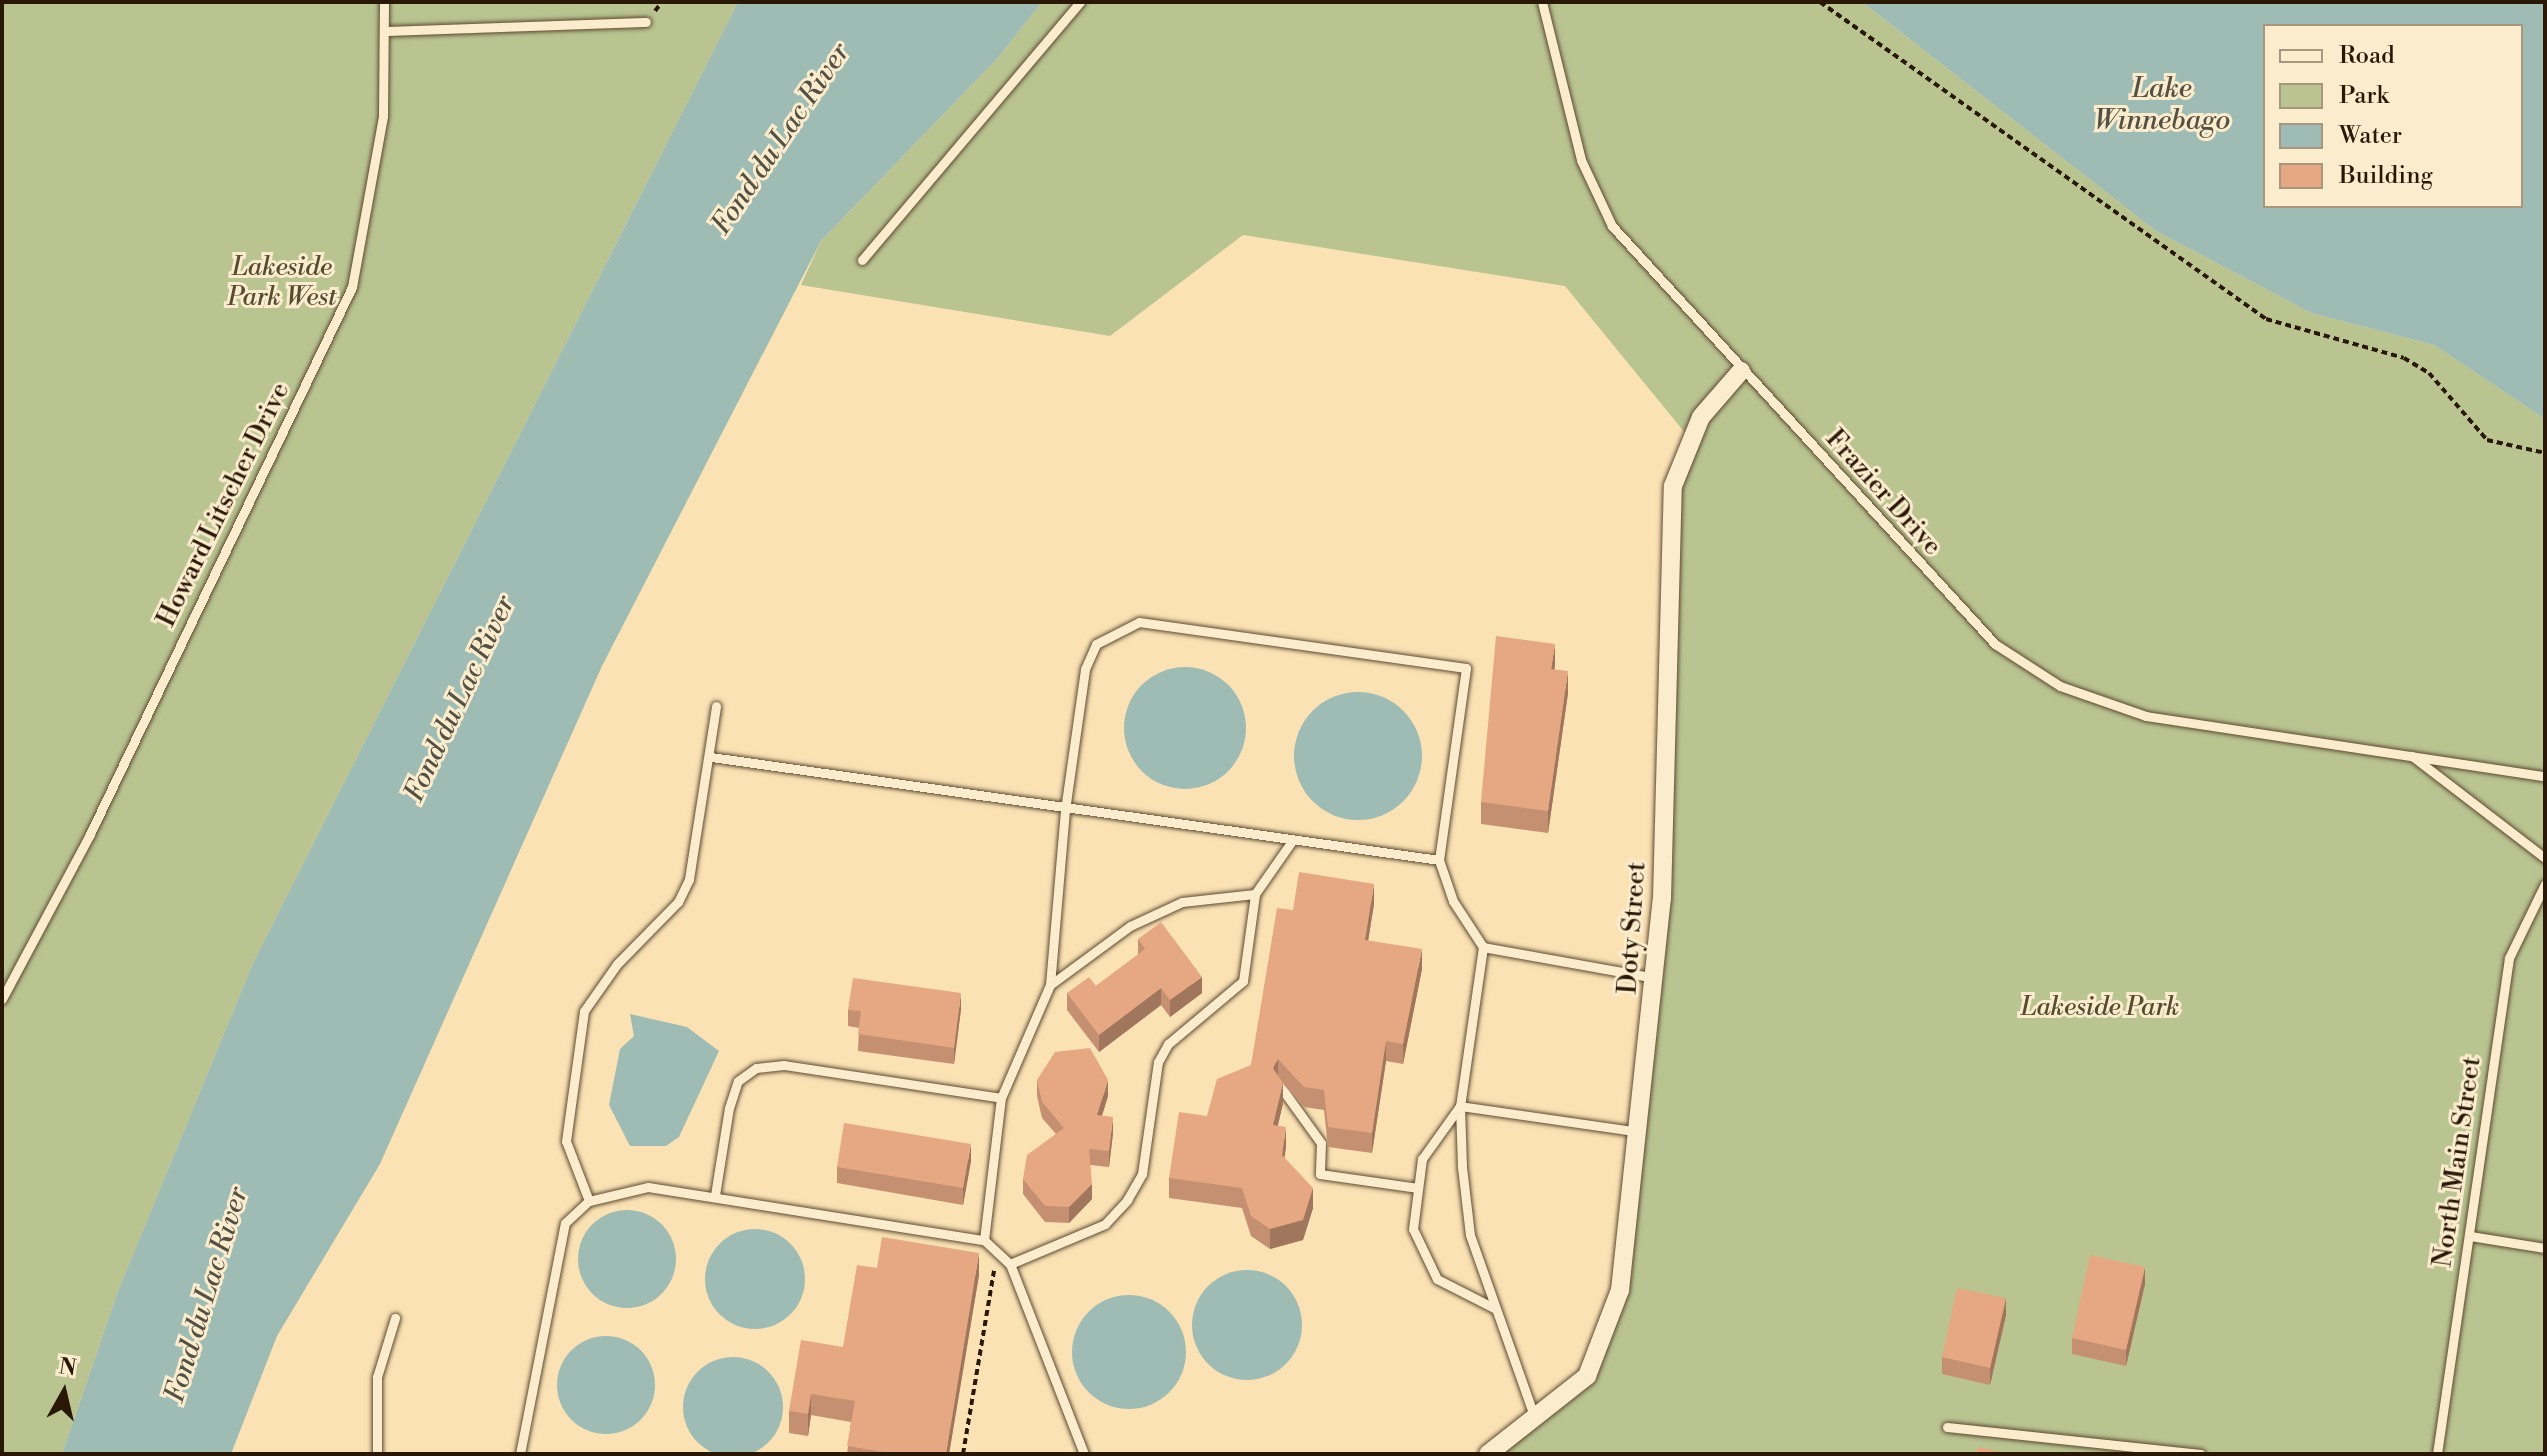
<!DOCTYPE html>
<style>
body{margin:0}
#map{position:relative;width:2547px;height:1456px;overflow:hidden;background:#fae2b4;font-family:"Libre Bodoni",serif}
div>[style]{position:absolute}
[style*='--x']{left:calc(var(--x)*1px);top:calc(var(--y)*1px);width:calc(var(--w)*1px);rotate:calc(var(--a)*1deg)}
.green>*{inset:0;background:#b9c491}
.water>*{inset:0;background:#9fbcb4}
.round{border-radius:50%}
.path>*{height:4px;margin-top:-2px;transform-origin:0;background:repeating-linear-gradient(90deg,#2a1807 0 6px,transparent 0 10px)}
.roads{filter:drop-shadow(0 0 2px #5e4a32) drop-shadow(0 0 2px #5e4a32)}
.lane>*{height:9px;margin:-4.5px;padding:0 4.5px;transform-origin:4.5px;border-radius:4.5px;background:#fcecce}
.street>*{height:18px;margin:-9px;padding:0 9px;transform-origin:9px;border-radius:9px;background:#fcecce}
.wall>*{inset:0;background:#c59071}
.shaded-wall>*{inset:0;background:#a0765c}
.building>*{inset:0;background:#e5a883}
span{translate:-50% -50%;white-space:nowrap;text-align:center;line-height:1.15;-webkit-text-stroke:6px #fcecce;paint-order:stroke}
.park-label{font-size:26px;color:#554c30;font-style:italic}
.street-label{font-size:26px;color:#2a1807}
.water-label{font-size:28px;color:#535144;font-style:italic}
.frame{position:absolute;inset:0;border:4px solid #2a1807;pointer-events:none}
.legend{position:absolute;left:2263px;top:24px;width:260px;height:184px;box-sizing:border-box;background:#fcecce;border:2px solid #a8977e;margin:0;padding:10px 14px;list-style:none;font-size:24px;color:#2a1807}
.legend li{display:flex;align-items:center;gap:16px;height:40px}
.legend b{width:40px;border:2px solid #a8977e}
.north{position:absolute;left:24px;top:1352px;width:80px;height:80px;-webkit-text-stroke:6px #fcecce;paint-order:stroke;rotate:8deg;font-size:22px;font-weight:700;line-height:32px;text-align:center;color:#2a1807}
.north::after{content:'';display:block;margin:auto;width:28px;height:36px;background:#2a1807;clip-path:polygon(50% 0,100% 100%,50% 72%,0 100%)}
</style>
<div id="map">
<div class="green">
<i style="clip-path:polygon(2px 2px,738px 2px,253px 963px,118px 1291px,62px 1454px,2px 1454px)"></i>
<i style="clip-path:polygon(1042px 2px,1862px 2px,2156px 231px,2311px 313px,2434px 345px,2545px 419px,2545px 1454px,1488px 1454px,1572px 1389px,1611px 1323px,1647px 1080px,1672px 519px,1690px 439px,1565px 286px,1243px 235px,1110px 336px,801px 285px,821px 241px,997px 59px)"></i>
</div>
<div class="water">
<i style="clip-path:polygon(738px 2px,1042px 2px,997px 59px,821px 241px,602px 666px,380px 1164px,277px 1336px,231px 1454px,62px 1454px,118px 1291px,253px 963px)"></i>
<i style="clip-path:polygon(evenodd,1862px 2px,2545px 2px,2545px 419px,2434px 345px,2311px 313px,2156px 231px,1862px 2px,2265px 26px,2521px 26px,2521px 206px,2265px 206px,2265px 26px)"></i>
<i class="round" style="left:1124px;top:667px;width:122px;height:122px"></i>
<i class="round" style="left:1294px;top:692px;width:128px;height:128px"></i>
<i style="clip-path:polygon(630px 1014px,687px 1027px,719px 1051px,679px 1137px,666px 1146px,630px 1146px,609px 1105px,620px 1049px,634px 1036px)"></i>
<i class="round" style="left:578px;top:1210px;width:98px;height:98px"></i>
<i class="round" style="left:705px;top:1229px;width:100px;height:100px"></i>
<i class="round" style="left:1192px;top:1270px;width:110px;height:110px"></i>
<i class="round" style="left:1072px;top:1295px;width:114px;height:114px"></i>
<i class="round" style="left:557px;top:1336px;width:98px;height:98px"></i>
<i class="round" style="left:683px;top:1357px;width:100px;height:100px"></i>
</div>
<div class="path">
<i style="--x:1820;--y:2;--w:547;--a:35.4"></i>
<i style="--x:2266;--y:319;--w:143;--a:15.8"></i>
<i style="--x:2404;--y:358;--w:29;--a:31"></i>
<i style="--x:2429;--y:373;--w:89;--a:49.1"></i>
<i style="--x:2487;--y:440;--w:59;--a:12.6"></i>
<i style="--x:655;--y:11;--w:11;--a:-52"></i>
<i style="--x:963;--y:1454;--w:186;--a:-80.4"></i>
</div>
<div class="roads">
<div class="lane">
<i style="--x:1542;--y:2;--w:163;--a:76.1"></i>
<i style="--x:1581;--y:160;--w:73;--a:64.8"></i>
<i style="--x:1612;--y:226;--w:567;--a:47.5"></i>
<i style="--x:1995;--y:644;--w:77;--a:32.9"></i>
<i style="--x:2060;--y:686;--w:91;--a:19.2"></i>
<i style="--x:2146;--y:716;--w:403;--a:8.6"></i>
<i style="--x:384;--y:31;--w:262;--a:-2"></i>
<i style="--x:862;--y:260;--w:338;--a:-49.8"></i>
<i style="--x:2412;--y:756;--w:168;--a:37.5"></i>
<i style="--x:711;--y:757;--w:735;--a:8.05"></i>
<i style="--x:1483;--y:947;--w:175;--a:10.2"></i>
<i style="--x:1050;--y:985;--w:99;--a:-36.4"></i>
<i style="--x:1130;--y:926;--w:57;--a:-24.8"></i>
<i style="--x:1182;--y:902;--w:73;--a:-6.3"></i>
<i style="--x:1255;--y:894;--w:65;--a:-55.1"></i>
<i style="--x:2;--y:999;--w:187;--a:-61.9"></i>
<i style="--x:90;--y:834;--w:607;--a:-64.41"></i>
<i style="--x:352;--y:287;--w:174;--a:-79.7"></i>
<i style="--x:383;--y:116;--w:114;--a:-89.5"></i>
<i style="--x:1280;--y:1086;--w:70;--a:54.3"></i>
<i style="--x:1321;--y:1143;--w:31;--a:92"></i>
<i style="--x:1320;--y:1174;--w:99;--a:8.1"></i>
<i style="--x:715;--y:1195;--w:88;--a:-80.9"></i>
<i style="--x:729;--y:1108;--w:28;--a:-72"></i>
<i style="--x:738;--y:1081;--w:22;--a:-36"></i>
<i style="--x:756;--y:1068;--w:28;--a:-6"></i>
<i style="--x:784;--y:1065;--w:219;--a:8.6"></i>
<i style="--x:589;--y:1201;--w:64;--a:-111"></i>
<i style="--x:566;--y:1141;--w:131;--a:-82.1"></i>
<i style="--x:584;--y:1011;--w:57;--a:-54.9"></i>
<i style="--x:617;--y:964;--w:87;--a:-45.5"></i>
<i style="--x:678;--y:902;--w:25;--a:-64"></i>
<i style="--x:689;--y:879;--w:175;--a:-81.1"></i>
<i style="--x:2470;--y:1236;--w:76;--a:9.1"></i>
<i style="--x:984;--y:1240;--w:143;--a:-83.2"></i>
<i style="--x:1001;--y:1098;--w:123;--a:-66.6"></i>
<i style="--x:1050;--y:985;--w:176;--a:-85.1"></i>
<i style="--x:1065;--y:810;--w:142;--a:-81.9"></i>
<i style="--x:1085;--y:669;--w:27;--a:-66"></i>
<i style="--x:1096;--y:644;--w:48;--a:-27.1"></i>
<i style="--x:1139;--y:622;--w:330;--a:8"></i>
<i style="--x:1466;--y:668;--w:194;--a:98"></i>
<i style="--x:1439;--y:860;--w:43;--a:71.1"></i>
<i style="--x:1453;--y:901;--w:55;--a:56.9"></i>
<i style="--x:1483;--y:947;--w:161;--a:98.2"></i>
<i style="--x:1460;--y:1106;--w:61;--a:88.1"></i>
<i style="--x:1462;--y:1167;--w:68;--a:83.3"></i>
<i style="--x:1470;--y:1235;--w:192;--a:70.5"></i>
<i style="--x:1010;--y:1264;--w:103;--a:-22.8"></i>
<i style="--x:1105;--y:1224;--w:33;--a:-47"></i>
<i style="--x:1127;--y:1200;--w:30;--a:-60"></i>
<i style="--x:1142;--y:1174;--w:113;--a:-81.9"></i>
<i style="--x:1158;--y:1062;--w:21;--a:-61"></i>
<i style="--x:1168;--y:1044;--w:98;--a:-40"></i>
<i style="--x:1243;--y:981;--w:88;--a:-82.1"></i>
<i style="--x:1494;--y:1308;--w:64;--a:-153"></i>
<i style="--x:1437;--y:1279;--w:55;--a:-115.6"></i>
<i style="--x:1413;--y:1229;--w:71;--a:-82.7"></i>
<i style="--x:1422;--y:1159;--w:65;--a:-54.4"></i>
<i style="--x:1460;--y:1106;--w:182;--a:8.2"></i>
<i style="--x:1947;--y:1427;--w:255;--a:6.1"></i>
<i style="--x:377;--y:1454;--w:77;--a:-90"></i>
<i style="--x:377;--y:1377;--w:62;--a:-73"></i>
<i style="--x:520;--y:1454;--w:235;--a:-79"></i>
<i style="--x:565;--y:1223;--w:33;--a:-43"></i>
<i style="--x:589;--y:1201;--w:61;--a:-13.3"></i>
<i style="--x:648;--y:1187;--w:340;--a:9"></i>
<i style="--x:984;--y:1240;--w:35;--a:43"></i>
<i style="--x:1010;--y:1264;--w:204;--a:68.7"></i>
<i style="--x:2437;--y:1454;--w:501;--a:-81.74"></i>
<i style="--x:2509;--y:958;--w:82;--a:-64.1"></i>
</div>
<div class="street">
<i style="--x:1488;--y:1454;--w:126;--a:-38.2"></i>
<i style="--x:1587;--y:1376;--w:92;--a:-69"></i>
<i style="--x:1620;--y:1290;--w:393;--a:-83.9"></i>
<i style="--x:1662;--y:899;--w:413;--a:-88.5"></i>
<i style="--x:1673;--y:486;--w:74;--a:-67.9"></i>
<i style="--x:1701;--y:417;--w:61;--a:-49"></i>
</div>
</div>
<div class="wall">
<i style="clip-path:polygon(1554px 669px,1568px 693px,1548px 833px,1481px 824px,1481px 802px)"></i>
<i style="clip-path:polygon(1374px 904px,1368px 941px,1422px 969px,1403px 1064px,1386px 1061px,1372px 1153px,1328px 1147px,1324px 1110px,1304px 1107px,1283px 1084px,1283px 1103px,1278px 1126px,1286px 1147px,1284px 1158px,1313px 1208px,1303px 1240px,1270px 1249px,1251px 1236px,1242px 1208px,1169px 1198px,1169px 1178px,1207px 1116px,1251px 1065px,1293px 910px)"></i>
<i style="clip-path:polygon(1138px 939px,1202px 993px,1170px 1017px,1161px 1005px,1099px 1052px,1067px 1010px,1067px 993px,1096px 986px,1138px 955px)"></i>
<i style="clip-path:polygon(961px 1009px,954px 1064px,858px 1051px,859px 1028px,848px 1026px,848px 1010px)"></i>
<i style="clip-path:polygon(1037px 1080px,1108px 1096px,1102px 1116px,1113px 1133px,1109px 1167px,1090px 1165px,1092px 1199px,1069px 1223px,1045px 1222px,1023px 1194px,1023px 1179px,1056px 1134px,1042px 1118px,1037px 1096px)"></i>
<i style="clip-path:polygon(971px 1161px,963px 1205px,837px 1183px,837px 1167px)"></i>
<i style="clip-path:polygon(877px 1268px,979px 1275px,949px 1454px,847px 1454px,851px 1422px,811px 1415px,808px 1436px,789px 1433px,789px 1411px,843px 1347px)"></i>
<i style="clip-path:polygon(2145px 1284px,2126px 1366px,2072px 1354px,2072px 1338px)"></i>
<i style="clip-path:polygon(2006px 1315px,1990px 1385px,1942px 1374px,1942px 1357px)"></i>
</div>
<div class="shaded-wall">
<i style="clip-path:polygon(1555px 644px,1555px 666px,1551px 690px,1551px 669px)"></i>
<i style="clip-path:polygon(1568px 671px,1568px 693px,1548px 833px,1548px 811px)"></i>
<i style="clip-path:polygon(1374px 884px,1374px 904px,1365px 960px,1365px 940px)"></i>
<i style="clip-path:polygon(1422px 949px,1422px 969px,1403px 1064px,1403px 1044px)"></i>
<i style="clip-path:polygon(1202px 977px,1202px 993px,1170px 1017px,1170px 1000px)"></i>
<i style="clip-path:polygon(1161px 988px,1161px 1005px,1099px 1052px,1099px 1035px)"></i>
<i style="clip-path:polygon(961px 993px,961px 1009px,954px 1064px,954px 1048px)"></i>
<i style="clip-path:polygon(1386px 1041px,1386px 1061px,1372px 1153px,1372px 1133px)"></i>
<i style="clip-path:polygon(1278px 1059px,1278px 1079px,1273px 1068px)"></i>
<i style="clip-path:polygon(1108px 1080px,1108px 1096px,1097px 1131px,1097px 1115px)"></i>
<i style="clip-path:polygon(1283px 1083px,1283px 1103px,1273px 1145px,1273px 1125px)"></i>
<i style="clip-path:polygon(1113px 1117px,1113px 1133px,1109px 1167px,1109px 1151px)"></i>
<i style="clip-path:polygon(1286px 1127px,1286px 1147px,1282px 1175px,1282px 1155px)"></i>
<i style="clip-path:polygon(971px 1144px,971px 1161px,963px 1205px,963px 1188px)"></i>
<i style="clip-path:polygon(1092px 1184px,1092px 1199px,1069px 1223px,1069px 1207px)"></i>
<i style="clip-path:polygon(1313px 1188px,1313px 1208px,1303px 1240px,1270px 1249px,1270px 1229px)"></i>
<i style="clip-path:polygon(979px 1253px,979px 1275px,949px 1454px,946px 1454px)"></i>
<i style="clip-path:polygon(2145px 1267px,2145px 1284px,2126px 1366px,2126px 1350px)"></i>
<i style="clip-path:polygon(2006px 1298px,2006px 1315px,1990px 1385px,1990px 1368px)"></i>
<i style="clip-path:polygon(811px 1394px,811px 1415px,808px 1436px,808px 1414px)"></i>
</div>
<div class="building">
<i style="clip-path:polygon(1496px 636px,1555px 644px,1551px 669px,1568px 671px,1548px 811px,1481px 802px)"></i>
<i style="clip-path:polygon(1299px 872px,1374px 884px,1365px 940px,1422px 949px,1403px 1044px,1386px 1041px,1372px 1133px,1328px 1127px,1324px 1090px,1304px 1087px,1278px 1059px,1273px 1068px,1283px 1083px,1273px 1125px,1286px 1127px,1282px 1155px,1313px 1188px,1303px 1220px,1270px 1229px,1251px 1216px,1242px 1188px,1169px 1178px,1179px 1112px,1207px 1116px,1217px 1079px,1251px 1065px,1277px 908px,1293px 910px)"></i>
<i style="clip-path:polygon(1161px 922px,1202px 977px,1170px 1000px,1161px 988px,1099px 1035px,1067px 993px,1089px 977px,1096px 986px,1145px 949px,1138px 939px)"></i>
<i style="clip-path:polygon(853px 978px,961px 993px,954px 1048px,858px 1034px,861px 1011px,848px 1010px)"></i>
<i style="clip-path:polygon(1090px 1048px,1108px 1080px,1097px 1115px,1113px 1117px,1109px 1151px,1089px 1149px,1092px 1184px,1069px 1207px,1045px 1206px,1023px 1179px,1027px 1155px,1064px 1128px,1042px 1102px,1037px 1080px,1055px 1052px)"></i>
<i style="clip-path:polygon(844px 1123px,971px 1144px,963px 1188px,837px 1167px)"></i>
<i style="clip-path:polygon(882px 1237px,979px 1253px,946px 1454px,895px 1454px,847px 1446px,855px 1401px,811px 1394px,808px 1414px,789px 1411px,801px 1340px,843px 1347px,857px 1265px,877px 1268px)"></i>
<i style="clip-path:polygon(2090px 1255px,2145px 1267px,2126px 1350px,2072px 1338px)"></i>
<i style="clip-path:polygon(1957px 1288px,2006px 1298px,1990px 1368px,1942px 1357px)"></i>
<i style="clip-path:polygon(1978px 1447px,2009px 1454px,1976px 1454px)"></i>
</div>
<div class="park-label">
<span style="left:282px;top:283px">Lakeside<br>Park West</span>
<span style="left:2100px;top:1008px">Lakeside Park</span>
</div>
<div class="street-label">
<span style="left:1883px;top:493px;rotate:48deg">Frazier Drive</span>
<span style="left:224px;top:505px;rotate:-64deg">Howard Litscher Drive</span>
<span style="left:1633px;top:928px;rotate:-86deg">Doty Street</span>
<span style="left:2458px;top:1162px;rotate:-82deg">North Main Street</span>
</div>
<div class="water-label">
<span style="left:2162px;top:105px">Lake<br>Winnebago</span>
<span style="left:781px;top:139px;rotate:-56deg">Fond du Lac River</span>
<span style="left:460px;top:699px;rotate:-65deg">Fond du Lac River</span>
<span style="left:207px;top:1295px;rotate:-73deg">Fond du Lac River</span>
</div>
<div class="frame"></div>
<ul class="legend">
<li><b style="height:10px;background:#fcecce"></b>Road</li>
<li><b style="height:22px;background:#b9c491"></b>Park</li>
<li><b style="height:22px;background:#9fbcb4"></b>Water</li>
<li><b style="height:22px;background:#e5a883"></b>Building</li>
</ul>
<div class="north">N</div>
</div>
